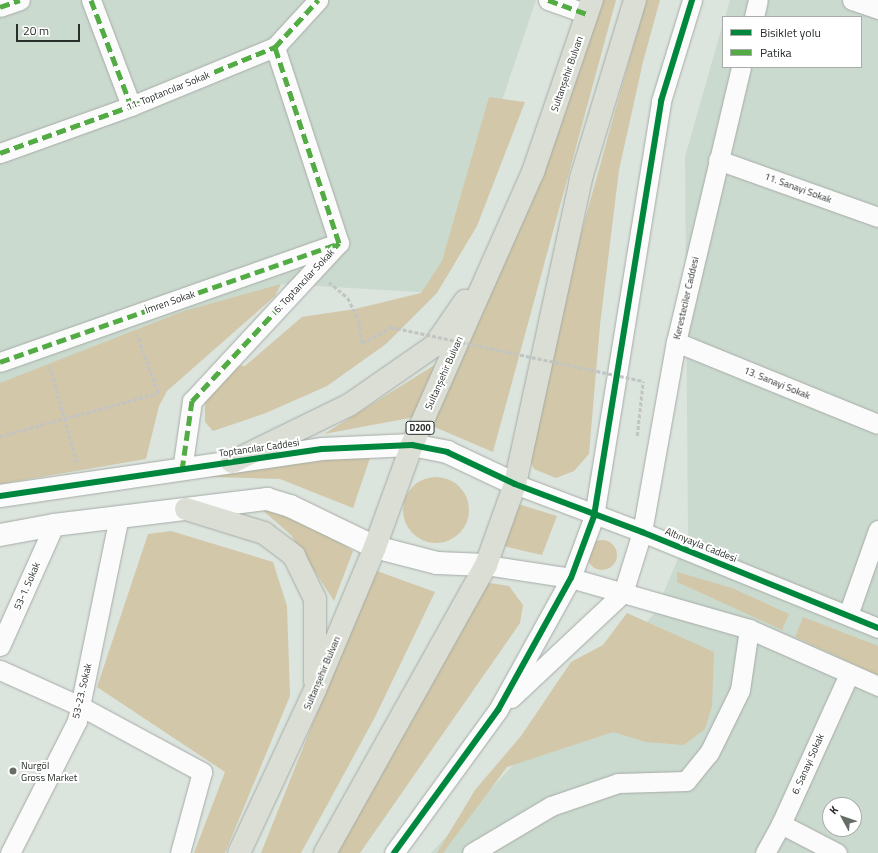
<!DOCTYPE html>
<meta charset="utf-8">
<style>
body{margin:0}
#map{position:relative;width:878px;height:853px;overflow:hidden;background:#dce4de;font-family:"Titillium Web",sans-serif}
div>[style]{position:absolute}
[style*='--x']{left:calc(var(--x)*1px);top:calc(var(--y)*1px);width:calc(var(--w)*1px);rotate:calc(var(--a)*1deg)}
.built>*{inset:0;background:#cbdacf}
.green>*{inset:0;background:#d2c7a8}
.round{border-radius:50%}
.path>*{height:2.5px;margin-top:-1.25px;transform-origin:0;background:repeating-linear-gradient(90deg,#c1c4c2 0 4px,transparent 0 6px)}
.roads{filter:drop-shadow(0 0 1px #a5aba6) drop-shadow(0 0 1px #a5aba6)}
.street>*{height:19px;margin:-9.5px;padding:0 9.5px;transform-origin:9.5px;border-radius:9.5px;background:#fafbfa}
.secondary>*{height:22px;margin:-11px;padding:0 11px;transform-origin:11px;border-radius:11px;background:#fafbfa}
.highway>*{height:22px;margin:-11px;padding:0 11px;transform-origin:11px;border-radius:11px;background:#daded4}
.path-bridge>*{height:2.5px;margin-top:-1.25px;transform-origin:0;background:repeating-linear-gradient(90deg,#c1c4c2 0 4px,transparent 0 6px)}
.quiet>*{height:5px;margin-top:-2.5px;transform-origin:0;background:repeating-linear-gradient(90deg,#53ab44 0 10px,transparent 0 15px)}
.cycleway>*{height:6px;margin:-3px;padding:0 3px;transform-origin:3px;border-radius:3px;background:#00873e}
.dots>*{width:11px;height:11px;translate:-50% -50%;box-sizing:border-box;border:2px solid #fff;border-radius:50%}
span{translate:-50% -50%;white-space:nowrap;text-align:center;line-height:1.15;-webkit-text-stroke:4px #fff;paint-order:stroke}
.shield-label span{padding:1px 3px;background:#fff;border:1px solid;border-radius:3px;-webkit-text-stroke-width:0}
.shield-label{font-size:9px;color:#282e29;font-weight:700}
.street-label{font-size:10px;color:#282e29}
.poi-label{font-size:10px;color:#282e29}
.left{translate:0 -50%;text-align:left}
.legend{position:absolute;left:722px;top:16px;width:140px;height:52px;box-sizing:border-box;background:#fff;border:1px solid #a9aba9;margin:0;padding:5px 7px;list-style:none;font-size:12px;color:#282e29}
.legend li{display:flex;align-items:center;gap:8px;height:20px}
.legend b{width:20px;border:1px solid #a9aba9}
.north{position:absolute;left:822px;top:797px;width:40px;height:40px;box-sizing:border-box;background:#fff;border:1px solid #a9aba9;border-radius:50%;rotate:310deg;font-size:11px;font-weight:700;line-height:16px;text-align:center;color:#282e29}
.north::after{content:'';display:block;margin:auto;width:14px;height:18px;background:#676e68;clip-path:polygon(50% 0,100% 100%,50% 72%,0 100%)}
.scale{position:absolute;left:16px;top:24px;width:64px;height:18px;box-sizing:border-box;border:2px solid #282e29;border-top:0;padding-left:5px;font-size:12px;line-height:14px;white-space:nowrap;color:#282e29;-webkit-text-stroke:3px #fff;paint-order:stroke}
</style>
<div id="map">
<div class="built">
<i style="clip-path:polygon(0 0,536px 0,437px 293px,281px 284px,0 389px)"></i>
<i style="clip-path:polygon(evenodd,730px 0,878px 0,878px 853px,431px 853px,655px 613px,688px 535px,685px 157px,723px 23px,723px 67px,861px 67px,861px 17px,725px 17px,730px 0,830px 805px,854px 805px,854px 829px,830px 829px,830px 805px)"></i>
</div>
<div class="green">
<i style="clip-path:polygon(602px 0,616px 0,493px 452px,430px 425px)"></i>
<i style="clip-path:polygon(646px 0,660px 0,643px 62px,619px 170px,600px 325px,589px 454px,574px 471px,556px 478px,534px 469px,526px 452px,581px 234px)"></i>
<i style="clip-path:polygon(489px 97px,525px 102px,477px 226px,437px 293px,386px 344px,327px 386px,266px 413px,213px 431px,205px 422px,205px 403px,217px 385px,234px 365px,245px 366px,302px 317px,355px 309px,421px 293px,442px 261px)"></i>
<i style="clip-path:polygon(281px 284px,275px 296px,167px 391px,159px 406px,146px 459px,0 484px,0 383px,184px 311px)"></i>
<i style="clip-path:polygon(441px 361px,415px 417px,324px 434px)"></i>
<i style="clip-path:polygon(371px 455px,353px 508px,280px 479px,209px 477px,300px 462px)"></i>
<i class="round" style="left:403px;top:477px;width:66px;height:66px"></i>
<i style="clip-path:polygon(518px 504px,557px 516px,542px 555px,503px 546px)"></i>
<i style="clip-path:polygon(260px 508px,312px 524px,353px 551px,334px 601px,291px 535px)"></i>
<i style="clip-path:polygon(171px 531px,273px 562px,287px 606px,290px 696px,225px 853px,194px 853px,225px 772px,97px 687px,148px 534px)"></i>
<i class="round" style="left:587px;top:540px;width:30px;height:30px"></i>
<i style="clip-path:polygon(374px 570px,435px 592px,375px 717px,301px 853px,261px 853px)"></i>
<i style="clip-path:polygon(677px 572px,732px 588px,789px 614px,782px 630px,677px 582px)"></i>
<i style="clip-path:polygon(490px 583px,509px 586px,523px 605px,520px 623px,360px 853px,336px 853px,475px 591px)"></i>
<i style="clip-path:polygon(627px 613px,714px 652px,712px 706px,705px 729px,684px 745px,646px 742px,613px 732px,507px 767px,443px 853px,437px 853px,475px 790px,521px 736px,571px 662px,603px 645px)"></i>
<i style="clip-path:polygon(803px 617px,878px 646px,878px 675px,795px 637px)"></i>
</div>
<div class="path">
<i style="--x:329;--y:282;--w:25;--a:40"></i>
<i style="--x:348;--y:298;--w:25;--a:64"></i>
<i style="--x:359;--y:321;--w:22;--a:82"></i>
<i style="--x:362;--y:343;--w:33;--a:-29"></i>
<i style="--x:50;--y:366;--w:101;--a:74.4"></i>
<i style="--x:0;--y:436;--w:164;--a:-15.2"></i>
<i style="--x:158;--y:393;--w:62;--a:-109.9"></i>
<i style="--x:637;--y:436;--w:55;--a:-83.8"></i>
</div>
<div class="roads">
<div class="street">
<i style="--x:91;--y:0;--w:113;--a:69.3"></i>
<i style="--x:548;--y:0;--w:41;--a:19.7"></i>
<i style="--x:852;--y:0;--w:28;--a:19"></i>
<i style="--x:0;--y:7;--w:21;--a:-19"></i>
<i style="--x:754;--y:17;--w:17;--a:-77"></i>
<i style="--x:0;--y:153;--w:139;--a:-19.7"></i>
<i style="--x:131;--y:106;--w:156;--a:-22.3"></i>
<i style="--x:275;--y:47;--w:64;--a:-47.5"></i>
<i style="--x:718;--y:160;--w:170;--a:19.6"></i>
<i style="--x:676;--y:342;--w:218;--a:22.1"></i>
<i style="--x:0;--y:362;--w:356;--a:-19.4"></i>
<i style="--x:182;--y:470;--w:70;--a:-81.8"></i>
<i style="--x:192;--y:401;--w:216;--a:-47.1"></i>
<i style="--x:339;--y:243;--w:206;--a:-108.1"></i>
<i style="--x:515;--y:484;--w:136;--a:20.7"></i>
<i style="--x:642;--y:532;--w:255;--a:22.1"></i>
<i style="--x:486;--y:565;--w:86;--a:8.7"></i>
<i style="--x:571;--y:578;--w:185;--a:16"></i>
<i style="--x:749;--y:629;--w:141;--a:23.8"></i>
<i style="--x:848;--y:615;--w:90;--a:-70.6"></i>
<i style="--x:0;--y:646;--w:133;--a:-65.9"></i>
<i style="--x:0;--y:670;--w:88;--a:24.2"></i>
<i style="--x:80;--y:706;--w:139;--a:28.4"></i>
<i style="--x:202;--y:772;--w:84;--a:105.2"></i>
<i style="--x:511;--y:698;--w:154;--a:-43.2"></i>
<i style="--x:623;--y:593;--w:64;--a:-72.7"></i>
<i style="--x:642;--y:532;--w:193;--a:-79.9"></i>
<i style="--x:676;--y:342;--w:283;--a:-76.7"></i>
<i style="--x:781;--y:824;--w:63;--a:27.4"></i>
<i style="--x:10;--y:853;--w:148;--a:-63.1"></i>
<i style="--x:77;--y:721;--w:208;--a:-78.4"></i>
<i style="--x:394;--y:853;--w:177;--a:-54"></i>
<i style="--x:498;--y:710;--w:151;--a:-61.1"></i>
<i style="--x:571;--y:578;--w:66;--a:-69.6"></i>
<i style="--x:594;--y:516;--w:420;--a:-80.8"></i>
<i style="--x:661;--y:101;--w:106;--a:-72.9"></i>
<i style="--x:472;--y:853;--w:92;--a:-30.7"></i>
<i style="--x:551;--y:806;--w:71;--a:-18.9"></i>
<i style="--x:618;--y:783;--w:68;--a:-1.7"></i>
<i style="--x:686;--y:781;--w:36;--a:-51"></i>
<i style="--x:709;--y:753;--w:70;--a:-63.8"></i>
<i style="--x:740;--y:690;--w:62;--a:-81.6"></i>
<i style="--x:765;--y:853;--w:33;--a:-61"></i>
<i style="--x:781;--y:824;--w:165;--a:-65.6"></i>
</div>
<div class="secondary">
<i style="--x:0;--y:496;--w:325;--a:-8.3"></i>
<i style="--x:322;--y:449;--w:90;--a:-2.5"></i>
<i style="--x:412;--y:445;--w:36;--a:11"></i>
<i style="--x:447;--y:452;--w:75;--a:25.2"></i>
<i style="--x:0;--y:535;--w:55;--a:-10.5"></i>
<i style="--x:54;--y:525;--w:215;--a:-7"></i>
<i style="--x:267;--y:499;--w:24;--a:17"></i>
<i style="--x:290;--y:506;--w:94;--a:25.8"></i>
<i style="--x:375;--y:547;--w:64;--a:14.5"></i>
<i style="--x:437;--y:563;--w:49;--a:2.3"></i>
</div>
<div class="highway">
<i style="--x:232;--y:462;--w:130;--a:-26"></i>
<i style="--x:349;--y:405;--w:103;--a:-34.8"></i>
<i style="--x:434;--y:346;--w:55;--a:-55.4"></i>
<i style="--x:186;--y:509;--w:82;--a:17.1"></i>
<i style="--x:264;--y:533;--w:38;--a:37"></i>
<i style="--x:294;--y:556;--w:48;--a:64"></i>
<i style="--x:315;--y:599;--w:82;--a:90"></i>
<i style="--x:239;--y:853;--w:180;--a:-65"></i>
<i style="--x:315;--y:690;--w:155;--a:-67.2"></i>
<i style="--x:375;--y:547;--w:109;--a:-70.1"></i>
<i style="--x:412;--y:445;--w:299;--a:-66.1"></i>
<i style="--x:533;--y:172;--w:182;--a:-71.1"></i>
<i style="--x:325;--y:853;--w:330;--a:-60.8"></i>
<i style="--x:486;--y:565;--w:86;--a:-70.3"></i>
<i style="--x:515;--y:484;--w:313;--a:-77.8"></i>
<i style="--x:581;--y:178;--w:186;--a:-73.1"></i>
</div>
</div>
<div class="path-bridge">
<i style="--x:391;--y:327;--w:258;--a:12.1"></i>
</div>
<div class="quiet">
<i style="--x:91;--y:0;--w:113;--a:69.3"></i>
<i style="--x:548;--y:0;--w:41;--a:19.7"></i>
<i style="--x:0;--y:7;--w:21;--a:-19"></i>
<i style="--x:0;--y:153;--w:139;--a:-19.7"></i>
<i style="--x:131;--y:106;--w:156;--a:-22.3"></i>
<i style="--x:275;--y:47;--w:64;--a:-47.5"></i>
<i style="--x:0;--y:362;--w:357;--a:-19.3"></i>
<i style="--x:182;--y:470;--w:70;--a:-81.8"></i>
<i style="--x:192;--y:401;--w:216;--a:-47.1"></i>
<i style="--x:339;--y:243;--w:206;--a:-108.1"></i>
</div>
<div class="cycleway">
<i style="--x:0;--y:496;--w:325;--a:-8.3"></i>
<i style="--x:322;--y:449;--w:90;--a:-2.5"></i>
<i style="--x:412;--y:445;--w:36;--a:11"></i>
<i style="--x:447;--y:452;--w:75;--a:25.2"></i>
<i style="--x:515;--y:484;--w:136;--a:20.7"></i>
<i style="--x:642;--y:532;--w:255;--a:22.1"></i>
<i style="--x:394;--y:853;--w:177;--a:-54"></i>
<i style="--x:498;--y:710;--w:151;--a:-61.1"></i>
<i style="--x:571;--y:578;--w:66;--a:-69.6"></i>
<i style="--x:594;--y:516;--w:420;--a:-80.8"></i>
<i style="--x:661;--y:101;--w:106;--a:-72.9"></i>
</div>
<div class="dots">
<i style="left:13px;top:771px;background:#676e68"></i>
</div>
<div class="shield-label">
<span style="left:420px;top:428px">D200</span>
</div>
<div class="street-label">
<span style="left:567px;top:74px;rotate:-71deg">Sultanşehir Bulvarı</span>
<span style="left:168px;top:91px;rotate:-22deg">11. Toptancılar Sokak</span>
<span style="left:798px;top:188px;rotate:20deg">11. Sanayi Sokak</span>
<span style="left:304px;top:281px;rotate:-47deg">6. Toptancılar Sokak</span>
<span style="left:686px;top:298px;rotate:-77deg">Keresteciler Caddesi</span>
<span style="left:170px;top:302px;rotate:-19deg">İmren Sokak</span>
<span style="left:444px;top:373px;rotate:-66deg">Sultanşehir Bulvarı</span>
<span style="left:777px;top:383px;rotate:22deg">13. Sanayi Sokak</span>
<span style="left:259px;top:448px;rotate:-8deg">Toptancılar Caddesi</span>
<span style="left:701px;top:545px;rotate:22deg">Altınyayla Caddesi</span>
<span style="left:27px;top:586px;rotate:-66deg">53-1. Sokak</span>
<span style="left:322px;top:673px;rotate:-67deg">Sultanşehir Bulvarı</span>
<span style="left:82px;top:691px;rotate:-77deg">53-23. Sokak</span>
<span style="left:808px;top:764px;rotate:-66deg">6. Sanayi Sokak</span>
</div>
<div class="poi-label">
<span class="left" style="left:21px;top:771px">Nurgöl<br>Gross Market</span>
</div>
<ul class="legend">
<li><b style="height:5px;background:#00873e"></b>Bisiklet yolu</li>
<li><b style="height:5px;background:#53ab44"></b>Patika</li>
</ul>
<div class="north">K</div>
<div class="scale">20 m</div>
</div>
